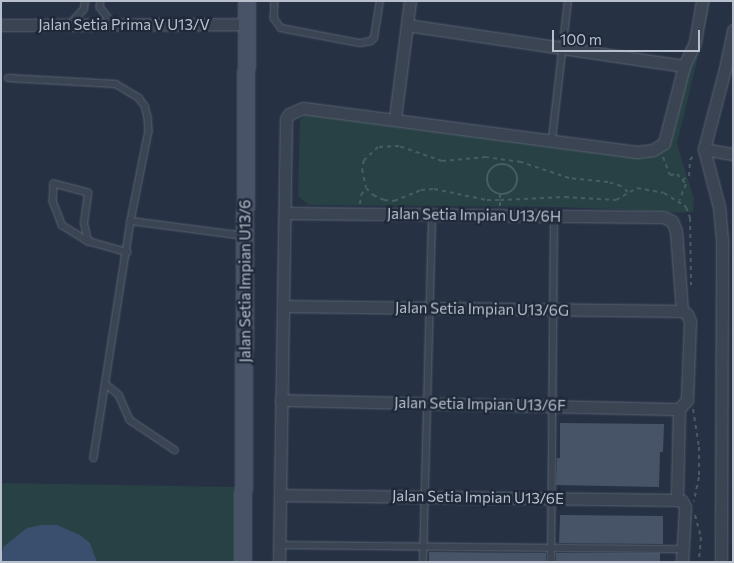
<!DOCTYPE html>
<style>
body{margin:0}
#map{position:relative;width:734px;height:563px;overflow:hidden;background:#263244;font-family:Commissioner,sans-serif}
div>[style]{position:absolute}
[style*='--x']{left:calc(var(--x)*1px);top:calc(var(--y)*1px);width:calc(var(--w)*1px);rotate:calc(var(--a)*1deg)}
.green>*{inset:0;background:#284145}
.water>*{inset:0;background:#3a4f6d}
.building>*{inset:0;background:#475468}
.path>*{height:2px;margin-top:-1px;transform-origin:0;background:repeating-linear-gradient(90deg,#465e61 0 4px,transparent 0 8px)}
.path>.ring{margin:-1px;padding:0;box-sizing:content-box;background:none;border:2px solid #465e61;border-radius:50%}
.roads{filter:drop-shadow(0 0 1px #596271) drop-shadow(0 0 1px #596271)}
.lane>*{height:5.5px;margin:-2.75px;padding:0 2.75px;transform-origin:2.75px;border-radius:2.75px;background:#3a4453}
.street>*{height:11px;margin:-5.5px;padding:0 5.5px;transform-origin:5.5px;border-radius:5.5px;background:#3a4453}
.secondary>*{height:16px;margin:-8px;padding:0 8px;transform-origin:8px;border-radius:8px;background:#485367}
span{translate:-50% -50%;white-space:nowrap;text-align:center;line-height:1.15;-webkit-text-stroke:5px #1f2939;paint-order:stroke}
.street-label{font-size:15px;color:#b8c0cd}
.frame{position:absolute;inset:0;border:2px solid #b8c0cd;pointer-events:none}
.scale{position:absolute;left:552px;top:30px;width:148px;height:22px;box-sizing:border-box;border:2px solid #b8c0cd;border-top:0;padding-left:6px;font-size:15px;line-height:18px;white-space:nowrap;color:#b8c0cd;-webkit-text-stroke:4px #1f2939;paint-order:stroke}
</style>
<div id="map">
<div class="green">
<i style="clip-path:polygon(700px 1px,711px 1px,677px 144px,694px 199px,693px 212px,677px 213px,660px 211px,559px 207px,309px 205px,298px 196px,300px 120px,309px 112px,639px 156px,658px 147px,688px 50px)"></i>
<i style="clip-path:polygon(1px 483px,235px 487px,235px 562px,1px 562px)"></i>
</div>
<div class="water">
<i style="clip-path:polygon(41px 525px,57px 525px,80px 535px,90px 543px,97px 562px,1px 562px,3px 547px,27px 528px)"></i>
</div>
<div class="building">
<i style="clip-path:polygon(560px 423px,664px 424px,663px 452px,660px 452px,659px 487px,556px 485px,557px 458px,560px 458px)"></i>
<i style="clip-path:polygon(560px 515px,663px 516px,663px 544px,559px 543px)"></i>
<i style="clip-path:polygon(429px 552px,546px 553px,546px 562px,429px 562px)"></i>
<i style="clip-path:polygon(556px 553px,660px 553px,660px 562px,556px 562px)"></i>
</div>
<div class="path">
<i style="--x:663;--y:157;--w:19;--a:69"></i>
<i style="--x:670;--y:175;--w:7;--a:-8"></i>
<i style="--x:677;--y:174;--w:13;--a:48"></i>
<i style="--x:686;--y:184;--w:18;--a:112"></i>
<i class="ring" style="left:487px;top:164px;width:28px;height:28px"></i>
<i style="--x:682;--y:180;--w:8;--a:-30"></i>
<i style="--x:689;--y:176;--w:16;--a:-86"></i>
<i style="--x:690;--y:160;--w:6;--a:-51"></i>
<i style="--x:628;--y:192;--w:9;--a:-139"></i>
<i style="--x:621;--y:186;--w:14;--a:-163"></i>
<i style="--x:608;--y:182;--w:39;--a:-174"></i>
<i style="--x:569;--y:178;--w:51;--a:-161.6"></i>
<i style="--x:521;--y:162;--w:35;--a:-172"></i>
<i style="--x:486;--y:157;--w:44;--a:174.8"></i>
<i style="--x:442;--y:161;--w:46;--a:-160.8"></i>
<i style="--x:399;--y:146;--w:21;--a:177"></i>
<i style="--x:378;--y:147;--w:19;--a:137"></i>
<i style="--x:364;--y:160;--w:9;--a:103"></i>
<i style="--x:362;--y:169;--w:19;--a:78"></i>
<i style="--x:366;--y:188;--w:10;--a:45"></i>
<i style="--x:373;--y:195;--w:12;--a:24"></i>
<i style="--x:384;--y:200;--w:10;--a:6"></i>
<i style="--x:394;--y:201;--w:29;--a:-22"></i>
<i style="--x:421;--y:190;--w:13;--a:-4"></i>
<i style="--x:434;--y:189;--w:54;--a:11.7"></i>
<i style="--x:487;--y:200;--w:13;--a:0"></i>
<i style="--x:500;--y:200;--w:65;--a:-2.6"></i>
<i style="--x:565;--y:197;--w:51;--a:3.4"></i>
<i style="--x:616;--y:200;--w:24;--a:-30"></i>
<i style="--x:637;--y:188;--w:27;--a:10"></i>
<i style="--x:664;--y:193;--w:26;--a:32"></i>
<i style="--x:686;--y:207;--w:12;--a:70"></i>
<i style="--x:690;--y:218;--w:67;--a:89.1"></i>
<i style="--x:360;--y:204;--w:9;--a:-84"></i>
<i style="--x:361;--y:195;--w:9;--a:-54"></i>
<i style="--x:500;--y:206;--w:12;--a:-90"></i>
<i style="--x:693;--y:409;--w:38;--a:81"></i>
<i style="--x:699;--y:447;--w:30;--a:90"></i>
<i style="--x:699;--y:477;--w:25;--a:102"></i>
<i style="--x:695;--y:515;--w:23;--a:75"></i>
<i style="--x:701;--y:537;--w:25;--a:95"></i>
</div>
<div class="roads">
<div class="lane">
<i style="--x:101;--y:1;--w:6;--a:99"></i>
<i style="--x:100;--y:7;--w:21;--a:53"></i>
<i style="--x:275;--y:1;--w:17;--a:93"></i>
<i style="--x:274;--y:18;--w:12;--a:55"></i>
<i style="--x:281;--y:28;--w:80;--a:10.8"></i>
<i style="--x:360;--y:43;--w:11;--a:-10"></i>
<i style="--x:371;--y:41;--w:4;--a:-45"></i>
<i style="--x:374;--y:38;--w:37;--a:-81"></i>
<i style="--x:71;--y:23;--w:19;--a:-47"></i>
<i style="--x:84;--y:9;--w:8;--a:-83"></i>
<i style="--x:8;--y:78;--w:108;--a:3.2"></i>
<i style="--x:116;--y:84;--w:27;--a:31"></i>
<i style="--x:139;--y:98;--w:10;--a:53"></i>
<i style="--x:145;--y:106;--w:11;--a:75"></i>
<i style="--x:148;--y:117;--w:14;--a:86"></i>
<i style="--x:149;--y:131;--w:92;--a:101.3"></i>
<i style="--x:131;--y:221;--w:240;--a:98.9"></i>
<i style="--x:552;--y:139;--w:139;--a:-83.4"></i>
<i style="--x:131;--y:221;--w:115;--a:7.5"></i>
<i style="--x:88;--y:241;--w:18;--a:-103"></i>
<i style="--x:84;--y:223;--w:30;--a:-82"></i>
<i style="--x:88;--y:193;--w:35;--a:-165"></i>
<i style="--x:54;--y:184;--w:17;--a:93"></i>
<i style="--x:53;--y:201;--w:26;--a:69"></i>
<i style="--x:62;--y:225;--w:31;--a:32"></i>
<i style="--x:88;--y:241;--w:41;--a:15.8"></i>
<i style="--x:106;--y:384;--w:17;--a:40"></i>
<i style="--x:119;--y:395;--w:27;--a:66"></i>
<i style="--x:130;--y:420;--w:54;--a:33.7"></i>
<i style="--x:279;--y:545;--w:404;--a:0.6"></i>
<i style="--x:423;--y:562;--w:347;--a:-88.5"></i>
<i style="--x:551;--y:562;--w:345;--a:-89.5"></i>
</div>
<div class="street">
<i style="--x:1;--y:25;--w:246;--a:-0.2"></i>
<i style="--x:407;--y:25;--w:280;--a:8.4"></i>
<i style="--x:395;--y:118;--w:118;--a:-82.7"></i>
<i style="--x:704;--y:149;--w:29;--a:10"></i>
<i style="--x:285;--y:213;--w:378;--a:0.6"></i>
<i style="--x:663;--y:217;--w:10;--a:24"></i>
<i style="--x:672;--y:221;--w:11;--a:68"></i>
<i style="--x:676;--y:231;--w:80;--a:85.7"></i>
<i style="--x:682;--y:311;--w:6;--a:31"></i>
<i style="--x:687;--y:314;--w:8;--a:67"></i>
<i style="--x:690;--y:321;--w:79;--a:92.2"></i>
<i style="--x:687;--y:400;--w:12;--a:132"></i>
<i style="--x:679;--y:409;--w:91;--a:91.3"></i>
<i style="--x:677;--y:500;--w:5;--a:11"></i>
<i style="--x:682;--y:501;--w:7;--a:63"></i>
<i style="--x:685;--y:507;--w:55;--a:93.1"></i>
<i style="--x:283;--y:306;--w:399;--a:0.7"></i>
<i style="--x:281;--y:400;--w:398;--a:1.3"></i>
<i style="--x:280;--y:495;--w:397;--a:0.7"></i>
<i style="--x:279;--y:562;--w:443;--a:-89.1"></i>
<i style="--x:286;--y:119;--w:6;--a:-59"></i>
<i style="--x:289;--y:114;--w:15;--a:-23"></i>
<i style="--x:303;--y:108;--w:337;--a:7.5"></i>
<i style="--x:637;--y:152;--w:16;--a:-7"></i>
<i style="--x:653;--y:150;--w:13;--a:-32"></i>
<i style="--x:664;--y:143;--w:80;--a:-75.4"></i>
<i style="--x:684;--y:66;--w:26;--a:-65"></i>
<i style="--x:695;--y:42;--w:42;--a:-80.3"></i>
<i style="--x:721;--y:562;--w:322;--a:-89.8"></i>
<i style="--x:722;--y:240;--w:33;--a:-95"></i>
<i style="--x:719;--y:207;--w:60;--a:-104.5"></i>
<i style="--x:704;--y:149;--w:83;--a:-75.3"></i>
<i style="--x:725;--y:69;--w:40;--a:-78"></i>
</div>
<div class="secondary">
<i style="--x:243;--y:562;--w:561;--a:-89.59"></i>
</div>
</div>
<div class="street-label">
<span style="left:124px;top:25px">Jalan Setia Prima V U13/V</span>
<span style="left:474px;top:215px;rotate:1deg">Jalan Setia Impian U13/6H</span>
<span style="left:245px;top:281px;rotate:-90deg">Jalan Setia Impian U13/6</span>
<span style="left:482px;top:309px;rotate:1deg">Jalan Setia Impian U13/6G</span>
<span style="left:480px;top:404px;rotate:1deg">Jalan Setia Impian U13/6F</span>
<span style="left:478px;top:497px;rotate:1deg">Jalan Setia Impian U13/6E</span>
</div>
<div class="frame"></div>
<div class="scale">100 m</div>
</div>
